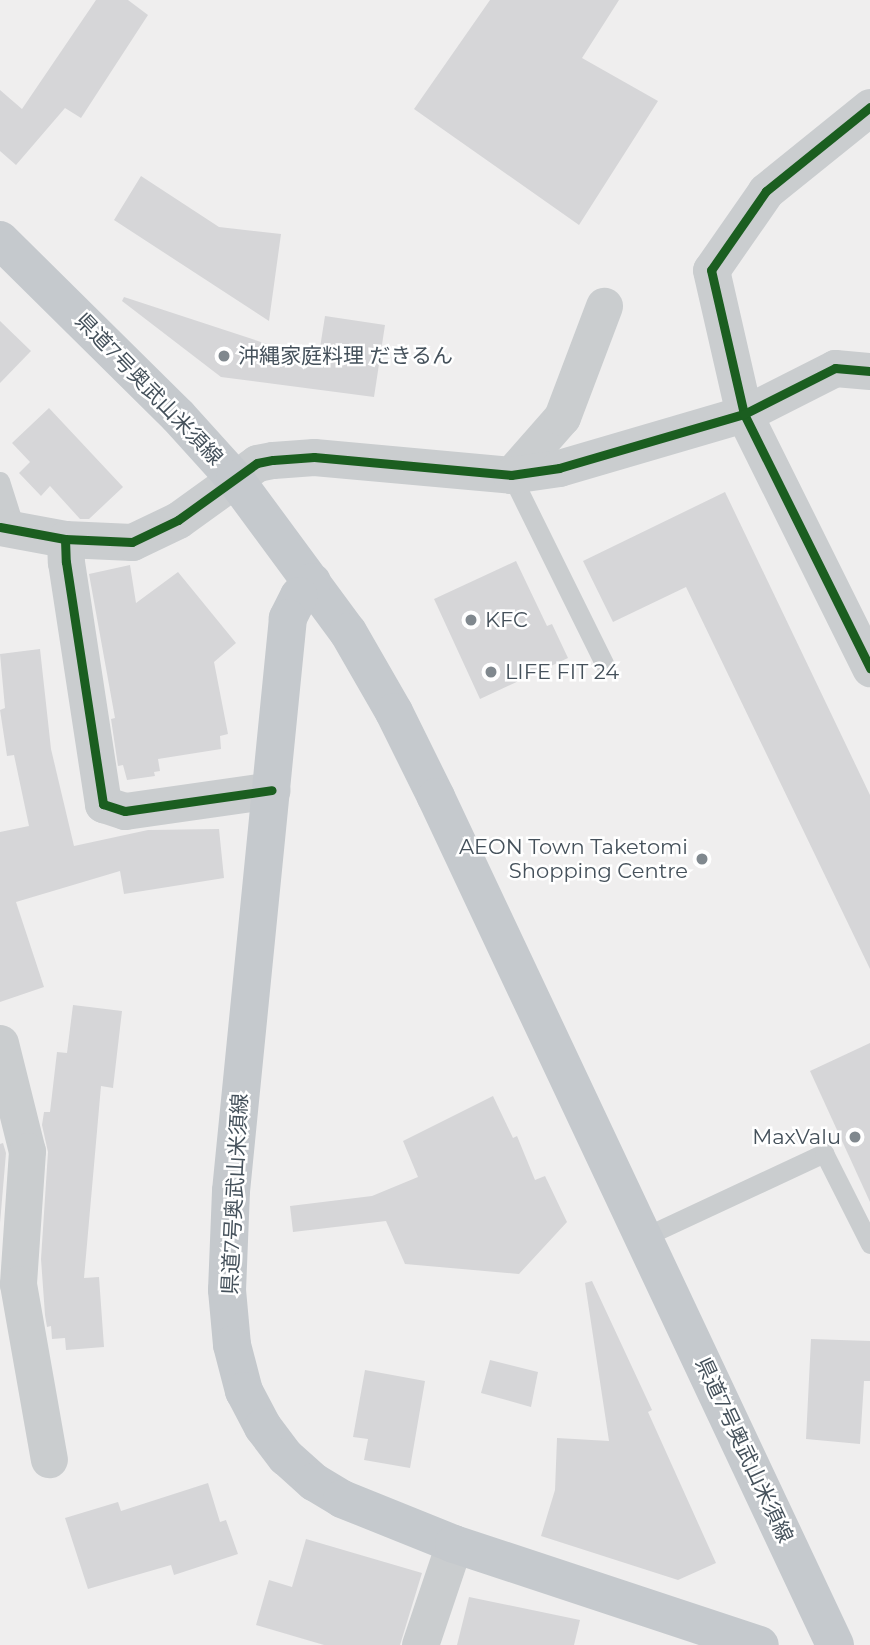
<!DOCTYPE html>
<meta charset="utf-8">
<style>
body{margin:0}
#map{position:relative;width:870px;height:1645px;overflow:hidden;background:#efeeee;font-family:Montserrat,"Noto Sans JP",sans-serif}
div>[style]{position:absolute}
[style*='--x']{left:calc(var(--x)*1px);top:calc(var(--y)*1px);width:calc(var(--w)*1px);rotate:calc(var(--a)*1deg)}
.building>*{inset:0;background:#d6d6d8}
.lane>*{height:19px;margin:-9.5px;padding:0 9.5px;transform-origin:9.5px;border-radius:9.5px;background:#cacdcf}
.street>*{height:37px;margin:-18.5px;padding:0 18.5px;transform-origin:18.5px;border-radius:18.5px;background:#cacdcf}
.primary>*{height:38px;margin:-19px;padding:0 19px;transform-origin:19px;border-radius:19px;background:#c5c9cd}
.cycleway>*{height:9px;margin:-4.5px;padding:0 4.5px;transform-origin:4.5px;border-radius:4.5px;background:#1b5e20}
.dots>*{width:19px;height:19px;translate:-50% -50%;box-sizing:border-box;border:4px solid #fff;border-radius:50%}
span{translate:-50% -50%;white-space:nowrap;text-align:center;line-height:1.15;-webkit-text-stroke:5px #fff;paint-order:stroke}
.poi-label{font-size:21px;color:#45515b}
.left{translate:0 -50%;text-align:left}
.right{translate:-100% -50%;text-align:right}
.street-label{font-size:21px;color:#45515b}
</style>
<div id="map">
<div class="building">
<i style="clip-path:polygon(96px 0,128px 0,148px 15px,81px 118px,65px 108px,16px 165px,0 151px,0 90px,22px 109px)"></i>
<i style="clip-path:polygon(490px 0,619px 0,582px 58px,658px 101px,579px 225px,414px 109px)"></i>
<i style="clip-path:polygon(141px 176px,219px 227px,281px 234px,269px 321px,114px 220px)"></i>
<i style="clip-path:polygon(124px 297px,325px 363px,327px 359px,319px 354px,325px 316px,385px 325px,374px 397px,221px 377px,122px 301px)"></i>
<i style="clip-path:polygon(0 321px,31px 351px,0 383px)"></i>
<i style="clip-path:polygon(49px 408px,123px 487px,89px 519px,80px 519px,50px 486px,41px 496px,19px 473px,30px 462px,12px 443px)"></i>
<i style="clip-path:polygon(725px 492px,870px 795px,870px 969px,686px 587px,613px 622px,583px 561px)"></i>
<i style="clip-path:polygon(516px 561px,547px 626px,552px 624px,568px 658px,480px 699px,434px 599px)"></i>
<i style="clip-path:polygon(130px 565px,136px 603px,178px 572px,236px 643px,214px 662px,228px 734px,220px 736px,221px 749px,158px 759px,160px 771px,154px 772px,155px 776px,127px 780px,123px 765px,118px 766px,111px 719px,115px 718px,89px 574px)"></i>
<i style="clip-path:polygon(40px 649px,51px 749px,74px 846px,148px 830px,219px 829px,224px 878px,124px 894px,120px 871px,16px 902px,44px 987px,0 1002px,0 832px,29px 826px,14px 755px,7px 756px,0 710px,5px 708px,0 654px)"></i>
<i style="clip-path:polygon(73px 1005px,122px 1011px,113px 1088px,101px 1086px,84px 1278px,99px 1277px,104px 1347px,66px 1350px,65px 1338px,52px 1339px,51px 1326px,47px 1327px,45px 1315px,41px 1259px,48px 1152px,42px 1125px,44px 1112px,50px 1112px,57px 1052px,67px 1053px)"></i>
<i style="clip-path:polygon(870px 1043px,870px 1202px,810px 1071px)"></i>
<i style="clip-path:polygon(493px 1096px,513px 1138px,517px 1136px,535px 1180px,545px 1176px,567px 1222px,519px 1274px,405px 1264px,386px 1221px,293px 1232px,290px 1206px,372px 1196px,418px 1177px,403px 1141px)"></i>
<i style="clip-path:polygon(3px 1143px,6px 1153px,0 1223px,0 1144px)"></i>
<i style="clip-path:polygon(592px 1281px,652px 1410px,648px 1412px,716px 1563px,678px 1580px,541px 1536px,555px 1490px,557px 1438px,609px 1441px,585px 1283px)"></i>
<i style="clip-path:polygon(811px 1339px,870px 1341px,870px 1381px,864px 1381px,860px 1444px,806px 1439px)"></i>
<i style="clip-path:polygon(490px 1360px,538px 1372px,531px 1407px,481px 1393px)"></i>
<i style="clip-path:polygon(365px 1370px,425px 1381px,410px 1468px,364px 1460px,368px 1439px,353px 1437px)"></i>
<i style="clip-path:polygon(208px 1483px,220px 1522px,226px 1520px,238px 1554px,174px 1575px,171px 1565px,88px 1589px,65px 1518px,118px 1502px,121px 1511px)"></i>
<i style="clip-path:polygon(306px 1539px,422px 1573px,400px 1645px,324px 1645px,256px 1625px,269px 1580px,292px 1587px)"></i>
<i style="clip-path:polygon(469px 1597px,580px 1620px,574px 1645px,457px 1645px)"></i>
</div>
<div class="lane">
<i style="--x:511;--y:475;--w:210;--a:63.7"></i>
<i style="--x:0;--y:481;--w:49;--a:72.3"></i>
<i style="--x:644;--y:1237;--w:199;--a:-25"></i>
<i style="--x:824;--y:1153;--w:102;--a:63.2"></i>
</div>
<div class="street">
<i style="--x:870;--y:107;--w:134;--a:141.1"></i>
<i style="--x:766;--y:191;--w:96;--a:124.8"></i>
<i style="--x:711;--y:270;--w:148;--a:77.1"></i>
<i style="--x:744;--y:414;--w:284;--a:63.6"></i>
<i style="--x:511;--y:475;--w:77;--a:-48.7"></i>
<i style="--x:562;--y:417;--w:119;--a:-69.3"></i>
<i style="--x:0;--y:527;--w:66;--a:10.5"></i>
<i style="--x:65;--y:539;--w:67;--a:2.6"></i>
<i style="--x:132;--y:542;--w:51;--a:-25.6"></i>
<i style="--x:178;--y:520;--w:97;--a:-35.8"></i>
<i style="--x:257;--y:463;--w:16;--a:-11"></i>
<i style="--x:273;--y:460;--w:41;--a:-4.2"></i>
<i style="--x:314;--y:457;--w:198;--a:5.2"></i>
<i style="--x:511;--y:475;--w:49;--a:-8.3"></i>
<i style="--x:559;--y:468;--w:193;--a:-16.3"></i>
<i style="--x:744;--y:414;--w:102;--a:-26.8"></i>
<i style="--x:835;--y:368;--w:35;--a:5"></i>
<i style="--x:65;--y:539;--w:23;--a:88"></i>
<i style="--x:66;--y:562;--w:245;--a:81.3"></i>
<i style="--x:103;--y:804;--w:23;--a:18"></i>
<i style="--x:125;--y:811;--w:148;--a:-8.1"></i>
<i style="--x:0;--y:1043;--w:111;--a:76"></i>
<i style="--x:27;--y:1151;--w:133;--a:93.9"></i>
<i style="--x:18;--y:1284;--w:178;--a:80"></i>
<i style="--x:420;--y:1645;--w:107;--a:-71.4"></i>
</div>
<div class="primary">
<i style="--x:0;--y:240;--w:250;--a:44.7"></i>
<i style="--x:178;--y:416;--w:85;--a:47.9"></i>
<i style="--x:235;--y:479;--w:190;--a:53.6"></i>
<i style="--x:348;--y:632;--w:92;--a:60.1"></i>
<i style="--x:394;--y:712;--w:95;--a:63.7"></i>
<i style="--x:436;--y:797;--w:937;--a:64.8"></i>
<i style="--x:312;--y:582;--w:19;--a:133"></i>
<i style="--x:299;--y:596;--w:25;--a:117"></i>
<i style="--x:288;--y:618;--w:576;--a:95.68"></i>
<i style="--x:231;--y:1191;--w:99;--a:92.3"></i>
<i style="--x:227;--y:1290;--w:55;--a:84.8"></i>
<i style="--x:232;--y:1345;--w:48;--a:75.4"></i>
<i style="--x:244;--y:1391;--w:41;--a:62.2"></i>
<i style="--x:263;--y:1427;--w:38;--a:53"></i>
<i style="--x:286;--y:1457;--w:38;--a:42"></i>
<i style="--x:314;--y:1482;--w:33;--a:31"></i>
<i style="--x:342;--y:1499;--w:121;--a:21.9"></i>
<i style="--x:454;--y:1544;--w:322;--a:18.3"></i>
</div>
<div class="cycleway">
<i style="--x:870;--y:107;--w:134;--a:141.1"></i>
<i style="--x:766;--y:191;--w:96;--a:124.8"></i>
<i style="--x:711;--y:270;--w:148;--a:77.1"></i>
<i style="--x:744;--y:414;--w:284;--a:63.6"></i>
<i style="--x:0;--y:527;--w:66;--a:10.5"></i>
<i style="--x:65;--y:539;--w:67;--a:2.6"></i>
<i style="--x:132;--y:542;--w:51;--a:-25.6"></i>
<i style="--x:178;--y:520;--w:97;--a:-35.8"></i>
<i style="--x:257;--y:463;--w:16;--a:-11"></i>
<i style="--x:273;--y:460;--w:41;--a:-4.2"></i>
<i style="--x:314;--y:457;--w:198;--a:5.2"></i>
<i style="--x:511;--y:475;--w:49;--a:-8.3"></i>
<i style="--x:559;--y:468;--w:193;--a:-16.3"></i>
<i style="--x:744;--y:414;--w:102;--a:-26.8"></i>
<i style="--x:835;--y:368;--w:35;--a:5"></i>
<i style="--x:65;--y:539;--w:23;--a:88"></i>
<i style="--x:66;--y:562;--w:245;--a:81.3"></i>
<i style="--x:103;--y:804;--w:23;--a:18"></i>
<i style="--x:125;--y:811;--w:148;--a:-8.1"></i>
</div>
<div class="dots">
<i style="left:224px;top:356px;background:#80888e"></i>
<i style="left:471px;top:620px;background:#80888e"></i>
<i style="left:491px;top:672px;background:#80888e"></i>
<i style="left:702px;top:859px;background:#80888e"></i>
<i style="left:855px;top:1137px;background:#80888e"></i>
</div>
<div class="poi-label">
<span class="left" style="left:238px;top:356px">沖縄家庭料理 だきるん</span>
<span class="left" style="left:485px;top:620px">KFC</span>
<span class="left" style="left:505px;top:672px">LIFE FIT 24</span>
<span class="right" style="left:688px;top:859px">AEON Town Taketomi<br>Shopping Centre</span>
<span class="right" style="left:841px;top:1137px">MaxValu</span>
</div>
<div class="street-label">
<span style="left:149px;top:389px;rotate:46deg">県道7号奥武山米須線</span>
<span style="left:235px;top:1194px;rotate:-87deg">県道7号奥武山米須線</span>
<span style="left:744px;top:1450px;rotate:65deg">県道7号奥武山米須線</span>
</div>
</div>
